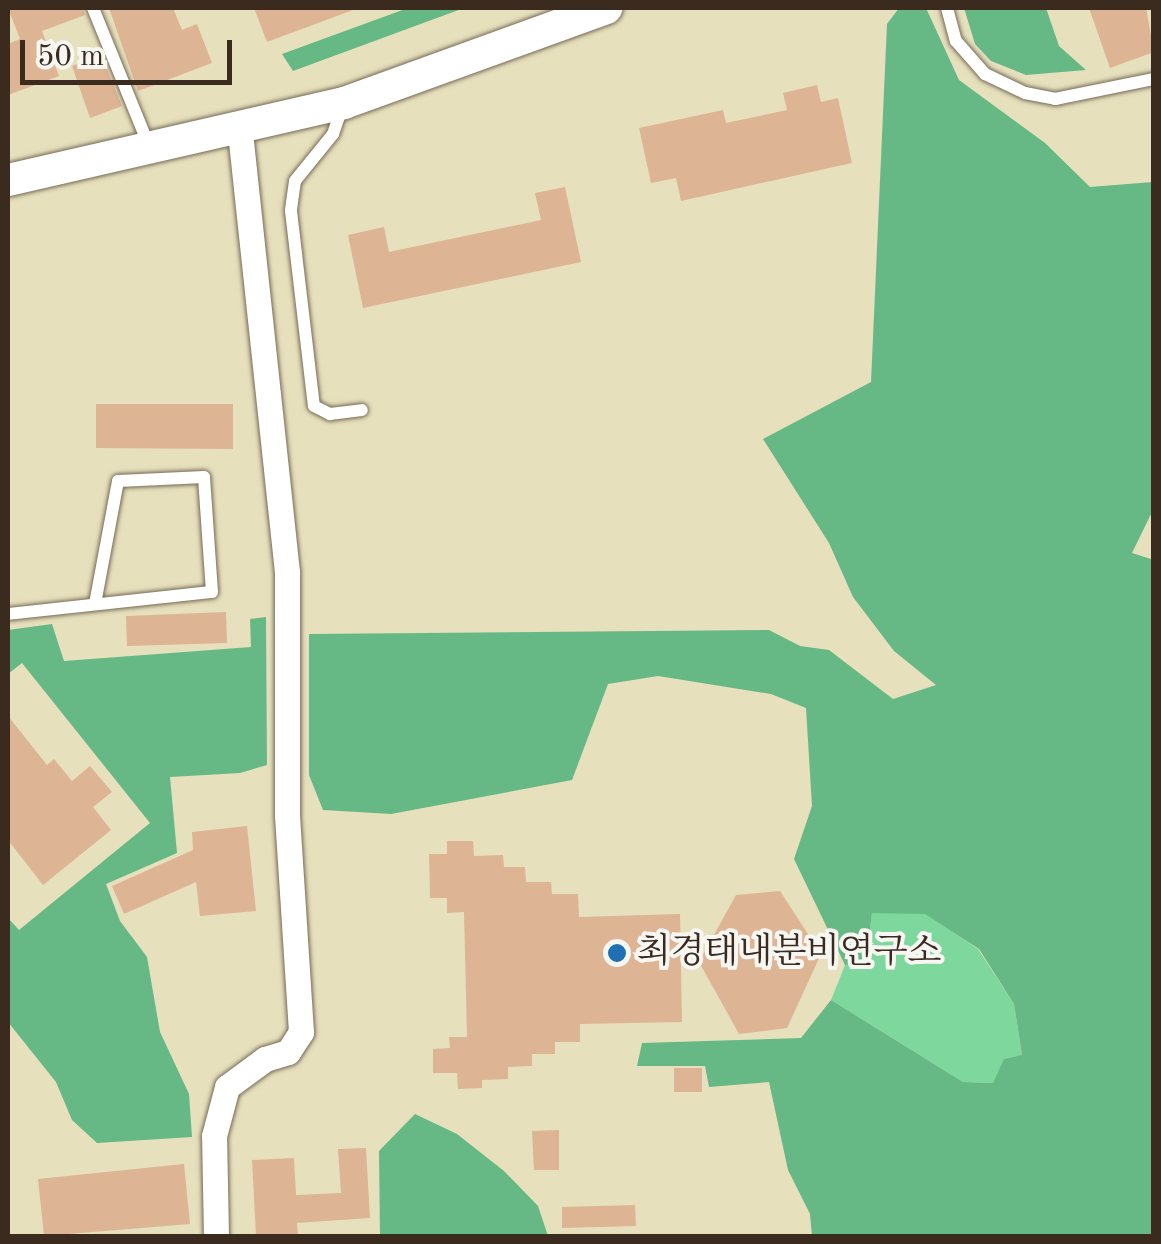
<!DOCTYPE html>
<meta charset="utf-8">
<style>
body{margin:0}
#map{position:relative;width:1161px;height:1244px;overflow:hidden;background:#e6e0bd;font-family:"Old Standard TT","Noto Serif KR",serif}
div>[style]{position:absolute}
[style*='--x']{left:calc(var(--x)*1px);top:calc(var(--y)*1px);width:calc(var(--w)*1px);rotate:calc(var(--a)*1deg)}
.green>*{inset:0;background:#7ed89e}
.forest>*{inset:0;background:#66b885}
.building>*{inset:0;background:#ddb494}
.roads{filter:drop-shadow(0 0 2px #776a56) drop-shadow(0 0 2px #776a56)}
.service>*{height:12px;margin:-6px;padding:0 6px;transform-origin:6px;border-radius:6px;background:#fff}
.minor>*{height:25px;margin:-12.5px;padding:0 12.5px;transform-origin:12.5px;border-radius:12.5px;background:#fff}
.tertiary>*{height:32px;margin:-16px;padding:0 16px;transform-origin:16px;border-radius:16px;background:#fff}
.dots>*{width:28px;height:28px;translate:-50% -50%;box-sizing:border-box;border:5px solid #f6f6f2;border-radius:50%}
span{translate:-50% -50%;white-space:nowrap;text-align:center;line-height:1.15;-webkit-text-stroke:8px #f6f6f2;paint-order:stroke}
.poi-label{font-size:35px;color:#3b2a1e}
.left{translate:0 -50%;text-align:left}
.frame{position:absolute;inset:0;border:10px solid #3b2a1e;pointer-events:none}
.scale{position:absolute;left:20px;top:40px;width:212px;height:45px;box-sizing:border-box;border:5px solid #3b2a1e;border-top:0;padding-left:12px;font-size:30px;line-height:35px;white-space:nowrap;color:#3b2a1e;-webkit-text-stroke:8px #f6f6f2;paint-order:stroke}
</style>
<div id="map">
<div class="green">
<i style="clip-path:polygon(872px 912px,925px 913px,978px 949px,1014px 1004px,1022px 1055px,994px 1083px,963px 1082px,831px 1000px,845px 965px,866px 962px)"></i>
</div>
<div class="forest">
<i style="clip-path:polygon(408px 8px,464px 8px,293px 71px,282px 54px)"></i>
<i style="clip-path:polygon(899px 8px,926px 8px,959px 80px,1045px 143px,1090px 187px,1153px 182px,1153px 510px,1132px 553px,1154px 560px,1153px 1236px,812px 1236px,810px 1214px,788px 1170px,769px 1082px,709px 1087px,705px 1066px,637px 1066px,642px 1043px,801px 1038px,831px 1000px,963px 1082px,993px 1083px,1004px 1059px,1022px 1055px,1014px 1004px,979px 949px,925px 914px,872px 913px,866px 962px,845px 965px,794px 859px,812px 806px,806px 708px,771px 694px,658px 676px,608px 684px,572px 780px,391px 814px,323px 810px,309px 775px,309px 634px,769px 630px,800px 646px,829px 650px,893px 699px,936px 685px,894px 651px,853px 597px,829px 543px,763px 439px,871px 382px,887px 24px)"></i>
<i style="clip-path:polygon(964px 8px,1046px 8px,1059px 46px,1086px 70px,1026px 75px,991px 61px,975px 44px)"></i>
<i style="clip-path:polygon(266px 617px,267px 765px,240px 773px,170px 777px,177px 853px,106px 884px,120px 921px,147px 957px,160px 1032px,189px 1094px,192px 1137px,97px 1143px,72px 1120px,56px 1082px,8px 1022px,8px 918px,19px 930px,150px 823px,22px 663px,8px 674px,8px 630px,52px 624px,64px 661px,251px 647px,250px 619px)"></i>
<i style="clip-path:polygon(415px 1114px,457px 1134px,504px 1171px,538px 1206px,548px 1236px,380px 1236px,379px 1151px)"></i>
</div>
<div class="building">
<i style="clip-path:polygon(8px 8px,83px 8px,85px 15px,42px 31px,59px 76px,8px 95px,8px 44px,20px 39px)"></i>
<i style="clip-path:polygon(109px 8px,173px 8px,182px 30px,197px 24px,212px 63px,138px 91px)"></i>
<i style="clip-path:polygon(254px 8px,353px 8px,353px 10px,267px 42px)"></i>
<i style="clip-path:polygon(1089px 8px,1146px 8px,1154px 52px,1110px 68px)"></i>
<i style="clip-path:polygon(101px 55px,122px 106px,90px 118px,72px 66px)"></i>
<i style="clip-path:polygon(817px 85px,821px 102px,838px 98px,852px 163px,681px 201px,676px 178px,651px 183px,639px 128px,723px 110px,726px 123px,787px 110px,783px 93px)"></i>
<i style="clip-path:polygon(565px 187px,581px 262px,363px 308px,348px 235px,384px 227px,389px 252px,541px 220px,535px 193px)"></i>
<i style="clip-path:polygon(96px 404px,233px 404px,233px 449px,96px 448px)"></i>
<i style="clip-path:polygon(226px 612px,227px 643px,127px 646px,126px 616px)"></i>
<i style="clip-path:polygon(8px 716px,47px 765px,54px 759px,72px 781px,90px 766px,112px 792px,93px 807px,111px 830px,43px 885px,8px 840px)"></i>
<i style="clip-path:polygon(247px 826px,256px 911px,200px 916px,196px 882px,124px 914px,112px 886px,193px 850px,192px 832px)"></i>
<i style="clip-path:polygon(447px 841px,473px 841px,474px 856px,503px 855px,504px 867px,525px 867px,526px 882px,551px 882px,552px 894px,578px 894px,579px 917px,680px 914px,682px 1022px,580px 1024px,580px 1042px,555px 1042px,555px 1054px,532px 1054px,532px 1066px,508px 1067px,508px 1079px,482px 1080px,482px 1088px,458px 1089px,457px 1073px,433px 1073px,433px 1049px,450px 1048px,449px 1037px,467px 1037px,464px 912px,447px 913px,447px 898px,430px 898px,429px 854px,447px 854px)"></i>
<i style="clip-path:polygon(780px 891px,821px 954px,787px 1028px,739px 1034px,699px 962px,736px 895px)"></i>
<i style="clip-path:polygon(674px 1068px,702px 1068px,702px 1092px,674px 1092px)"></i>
<i style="clip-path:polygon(559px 1130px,559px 1170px,534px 1170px,532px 1131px)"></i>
<i style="clip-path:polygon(366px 1148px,370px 1218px,297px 1223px,298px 1236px,256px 1236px,252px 1160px,294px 1158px,296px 1195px,341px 1193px,338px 1149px)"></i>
<i style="clip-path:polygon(184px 1164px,190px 1224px,44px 1236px,38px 1179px)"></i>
<i style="clip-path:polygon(635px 1205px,636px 1226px,562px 1228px,562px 1207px)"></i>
</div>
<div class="roads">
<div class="service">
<i style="--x:93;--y:8;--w:149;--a:67.9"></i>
<i style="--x:947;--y:8;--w:34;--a:75"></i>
<i style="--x:956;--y:41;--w:44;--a:48.7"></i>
<i style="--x:985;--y:74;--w:44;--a:25.4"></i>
<i style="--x:1025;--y:93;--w:31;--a:11"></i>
<i style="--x:1055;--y:99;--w:100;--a:-11.5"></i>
<i style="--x:343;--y:105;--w:31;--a:109"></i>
<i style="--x:333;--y:134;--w:60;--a:129"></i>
<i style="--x:295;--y:181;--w:30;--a:98"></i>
<i style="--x:291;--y:211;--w:196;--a:83.3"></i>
<i style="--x:314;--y:406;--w:18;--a:27"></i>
<i style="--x:330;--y:414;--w:32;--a:-7"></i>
<i style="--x:8;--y:614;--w:205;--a:-6.2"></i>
<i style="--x:212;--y:592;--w:115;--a:-94"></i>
<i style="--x:204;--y:477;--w:86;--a:177.3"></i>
<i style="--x:118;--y:481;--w:125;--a:100.6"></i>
</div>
<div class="minor">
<i style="--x:216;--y:1236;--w:100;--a:-91.1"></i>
<i style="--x:214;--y:1136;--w:51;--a:-75.1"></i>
<i style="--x:227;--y:1087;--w:47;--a:-36.4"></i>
<i style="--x:265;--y:1059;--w:24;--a:-17"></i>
<i style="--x:288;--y:1052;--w:24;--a:-57"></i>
<i style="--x:301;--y:1032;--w:217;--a:-93.7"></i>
<i style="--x:287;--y:815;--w:243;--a:-90"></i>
<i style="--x:287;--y:572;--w:450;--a:-96.1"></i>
</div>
<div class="tertiary">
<i style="--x:8;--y:180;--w:345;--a:-12.9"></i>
<i style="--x:344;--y:103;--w:279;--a:-19.9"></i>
</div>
</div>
<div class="dots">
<i style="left:617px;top:953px;background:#1f6fb2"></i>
</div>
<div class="poi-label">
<span class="left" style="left:637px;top:953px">최경태내분비연구소</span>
</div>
<div class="frame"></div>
<div class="scale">50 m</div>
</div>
